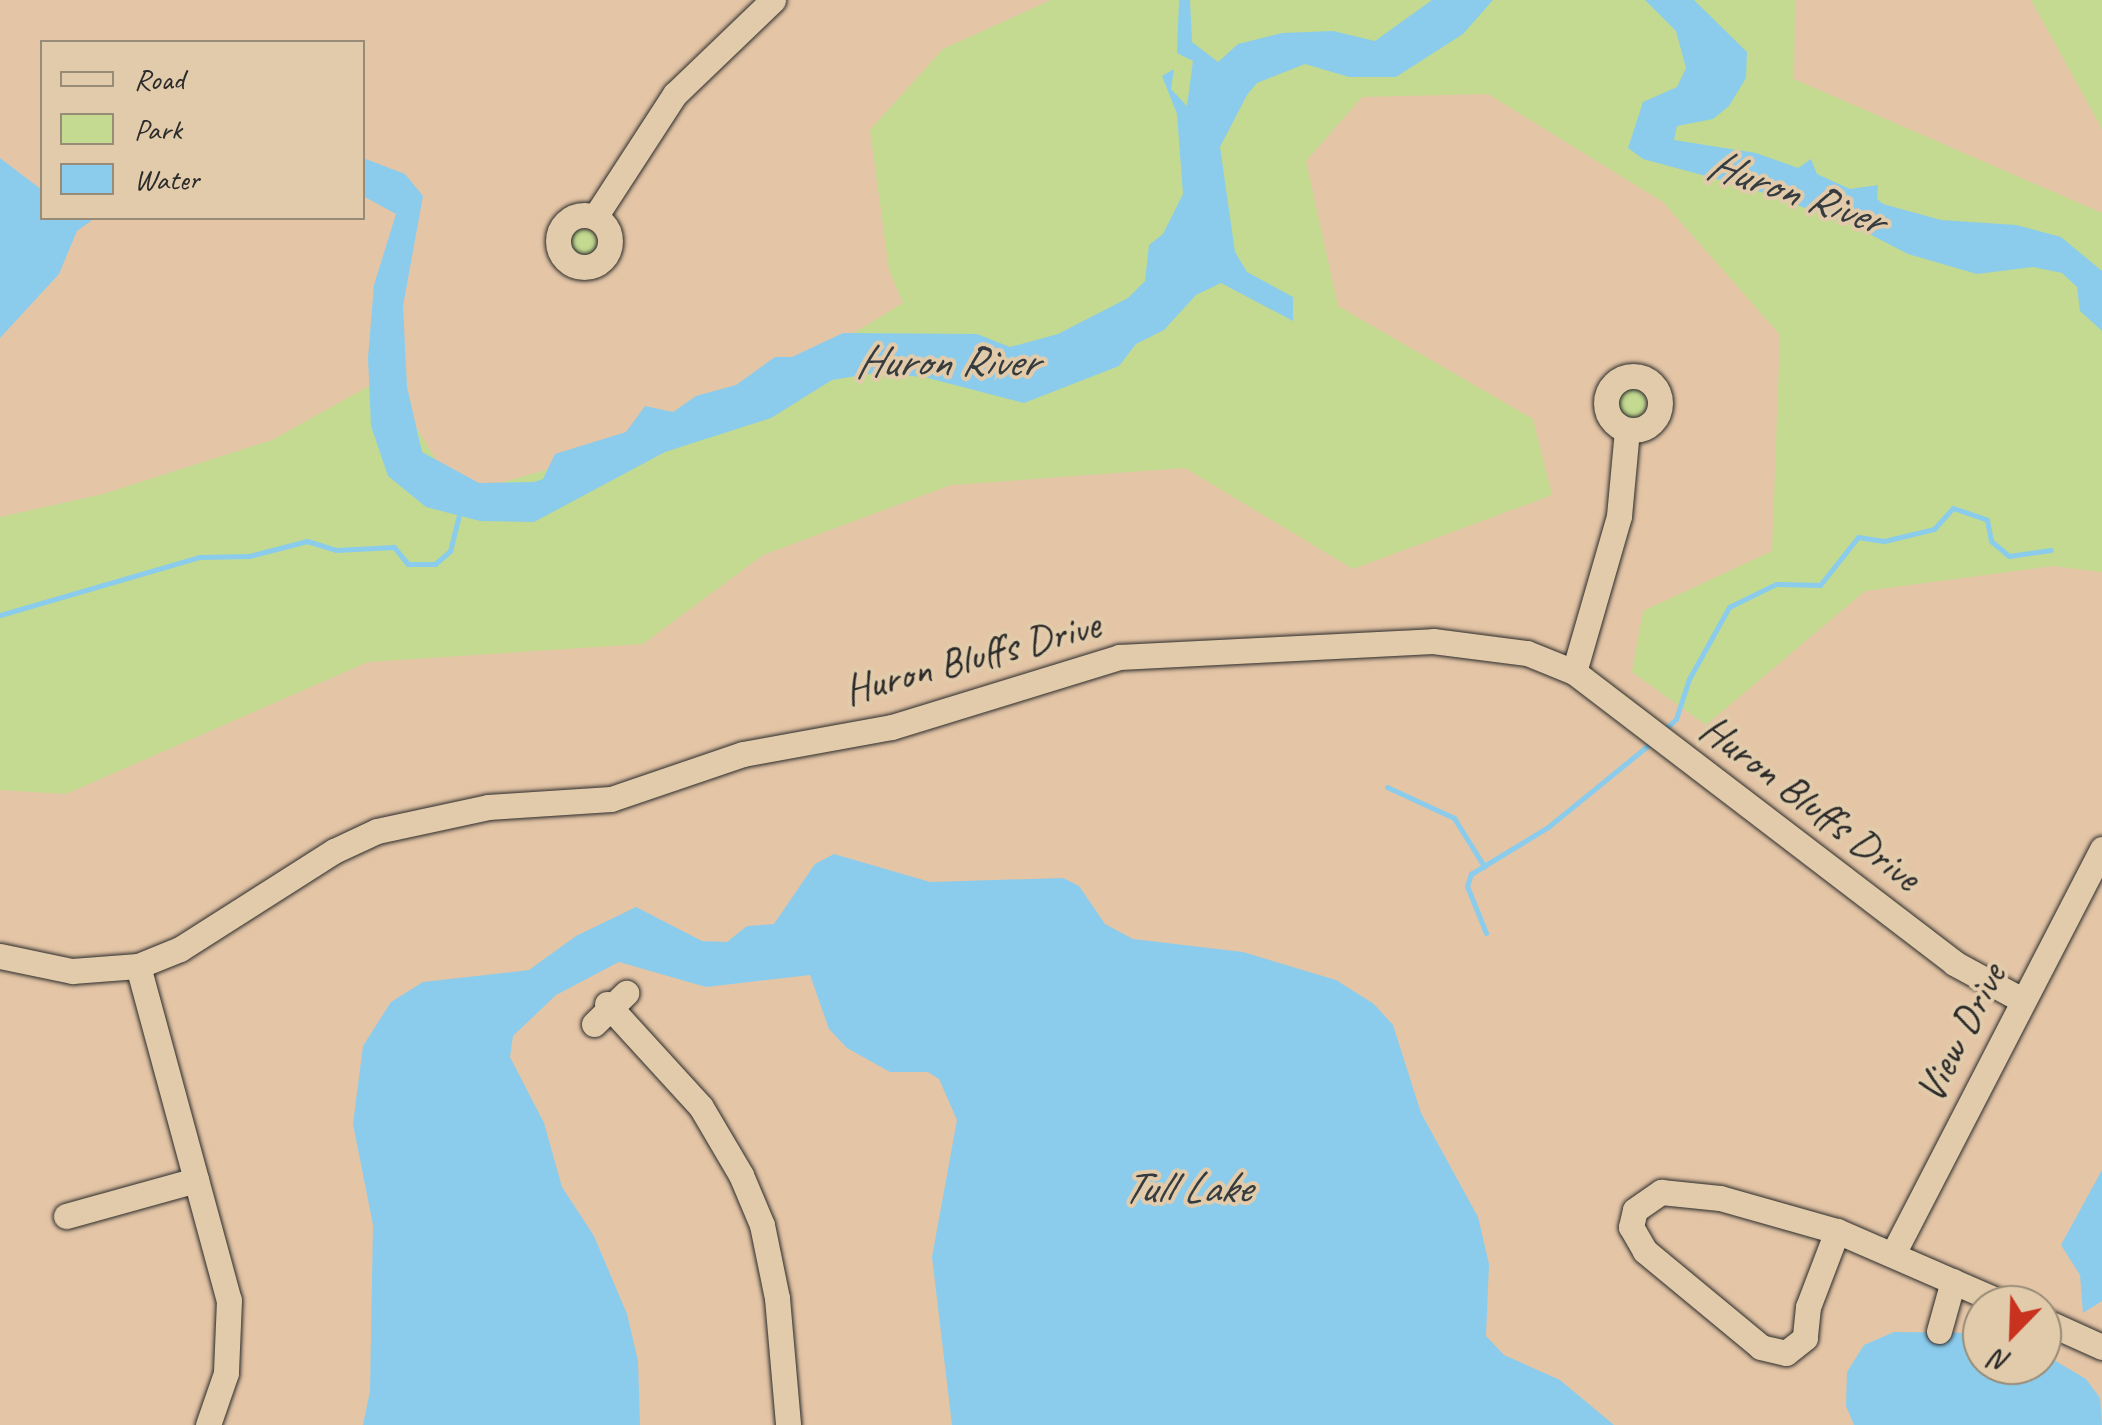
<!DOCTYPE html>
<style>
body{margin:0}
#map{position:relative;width:2102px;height:1425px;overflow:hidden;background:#e4c5a6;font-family:Caveat,sans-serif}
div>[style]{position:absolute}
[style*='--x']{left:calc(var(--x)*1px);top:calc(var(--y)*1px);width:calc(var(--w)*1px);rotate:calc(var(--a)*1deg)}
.green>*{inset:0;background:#c3da90}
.round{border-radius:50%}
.water>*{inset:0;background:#8bccec}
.stream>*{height:5px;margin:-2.5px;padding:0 2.5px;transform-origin:2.5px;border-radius:2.5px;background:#8bccec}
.roads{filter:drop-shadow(0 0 2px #2b2b2b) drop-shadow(0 0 2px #2b2b2b)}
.minor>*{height:25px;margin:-12.5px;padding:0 12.5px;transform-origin:12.5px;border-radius:12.5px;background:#e1cbaa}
.minor>.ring{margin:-12.5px;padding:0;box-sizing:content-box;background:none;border:25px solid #e1cbaa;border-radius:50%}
span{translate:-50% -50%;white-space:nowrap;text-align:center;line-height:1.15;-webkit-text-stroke:8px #e1cbaa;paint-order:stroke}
.street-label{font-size:42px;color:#2b2b2b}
.water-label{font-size:45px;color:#353b3e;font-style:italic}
.legend{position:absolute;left:40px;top:40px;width:325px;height:180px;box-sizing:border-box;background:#e1cbaa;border:2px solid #988b77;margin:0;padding:12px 18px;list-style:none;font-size:30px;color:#2b2b2b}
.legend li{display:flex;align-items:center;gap:20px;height:50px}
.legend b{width:50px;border:2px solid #988b77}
.north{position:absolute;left:1962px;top:1285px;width:100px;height:100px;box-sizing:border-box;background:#e1cbaa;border:2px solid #988b77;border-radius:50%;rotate:203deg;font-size:28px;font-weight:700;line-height:40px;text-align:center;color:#2b2b2b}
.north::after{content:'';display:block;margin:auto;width:35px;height:45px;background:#c8321e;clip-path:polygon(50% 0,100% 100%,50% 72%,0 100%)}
</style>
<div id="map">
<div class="green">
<i style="clip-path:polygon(1051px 0,1795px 0,1794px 79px,2102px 213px,2102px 572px,2053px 566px,1865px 591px,1706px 725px,1632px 672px,1643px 611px,1772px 551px,1780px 335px,1663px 202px,1488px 94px,1362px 97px,1306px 161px,1338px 306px,1533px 419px,1552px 495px,1353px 569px,1185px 468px,951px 485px,763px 555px,643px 644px,368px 662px,66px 794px,0 790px,0 517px,103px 494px,272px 440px,385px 377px,458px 495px,703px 425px,903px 303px,889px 270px,870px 130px,943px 49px)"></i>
<i style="clip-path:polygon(2031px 0,2102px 0,2102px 129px)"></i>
<i class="round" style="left:567px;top:229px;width:30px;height:30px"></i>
<i class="round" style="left:1616px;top:388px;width:30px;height:30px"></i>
</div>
<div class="water">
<i style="clip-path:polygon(1179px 0,1190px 0,1192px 42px,1218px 62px,1238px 44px,1282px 33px,1333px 31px,1375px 41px,1432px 0,1493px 0,1463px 34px,1396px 77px,1349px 77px,1305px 64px,1257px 83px,1247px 95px,1220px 147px,1235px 252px,1247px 272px,1293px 297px,1293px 321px,1221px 283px,1196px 295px,1164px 330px,1136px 344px,1119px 366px,1024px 403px,924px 377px,875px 373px,832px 380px,771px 418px,665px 452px,534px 522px,480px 521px,426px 507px,388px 476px,371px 426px,368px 358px,374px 285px,396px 214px,363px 196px,363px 158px,405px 174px,423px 196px,403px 306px,407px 387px,422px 452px,479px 483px,534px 482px,543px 479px,555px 454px,626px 432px,645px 406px,673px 412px,696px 396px,736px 385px,775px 357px,792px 357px,843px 333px,977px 334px,1010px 347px,1058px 334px,1128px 298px,1145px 281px,1149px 245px,1163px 234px,1183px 194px,1177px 114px,1162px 76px,1174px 69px,1171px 89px,1187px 106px,1193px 61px,1177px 53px)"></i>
<i style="clip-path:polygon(1645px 0,1694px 0,1747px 52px,1746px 78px,1729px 106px,1713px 119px,1677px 126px,1674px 140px,1756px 153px,1798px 168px,1811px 159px,1817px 174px,1850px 189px,1878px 185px,1877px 199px,1883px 204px,1941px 220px,2016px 225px,2061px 237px,2102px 271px,2102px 331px,2080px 311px,2077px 287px,2062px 273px,2033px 267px,1977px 274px,1908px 254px,1852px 225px,1750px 188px,1643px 159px,1628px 148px,1643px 102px,1677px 87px,1686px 68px,1676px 31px)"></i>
<i style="clip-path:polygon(0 158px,42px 190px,42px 218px,95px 218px,77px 231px,59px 274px,0 338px)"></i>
<i style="clip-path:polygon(834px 854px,930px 882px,1063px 878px,1079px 886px,1105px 924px,1133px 939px,1243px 952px,1336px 980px,1374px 1004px,1393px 1025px,1421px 1113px,1478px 1217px,1489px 1264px,1486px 1336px,1504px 1355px,1560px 1380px,1614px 1425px,952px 1425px,932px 1257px,957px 1120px,939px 1079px,928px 1072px,890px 1072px,847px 1048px,829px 1029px,810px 975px,706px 987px,619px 962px,556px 995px,513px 1036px,510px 1057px,544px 1123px,562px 1187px,594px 1236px,627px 1314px,638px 1361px,640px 1425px,363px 1425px,370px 1391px,373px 1225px,353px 1124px,363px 1046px,391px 1002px,423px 982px,529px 970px,576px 936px,636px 907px,702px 941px,727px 942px,747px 926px,774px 924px,815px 864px)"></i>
<i style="clip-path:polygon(2102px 1170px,2102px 1301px,2083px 1313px,2080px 1275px,2061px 1245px)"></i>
<i style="clip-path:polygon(1894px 1332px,1982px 1333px,1982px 1365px,2042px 1365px,2042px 1353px,2086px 1379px,2100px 1398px,2102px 1425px,1854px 1425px,1846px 1406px,1847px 1372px,1864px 1345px)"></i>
</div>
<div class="stream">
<i style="--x:0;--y:615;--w:208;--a:-16.2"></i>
<i style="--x:200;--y:557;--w:49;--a:-1.2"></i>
<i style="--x:249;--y:556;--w:60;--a:-14.5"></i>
<i style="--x:307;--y:541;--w:30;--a:17"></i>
<i style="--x:336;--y:550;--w:58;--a:-3"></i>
<i style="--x:394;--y:547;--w:22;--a:51"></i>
<i style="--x:408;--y:564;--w:27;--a:0"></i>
<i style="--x:435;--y:564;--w:20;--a:-41"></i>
<i style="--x:450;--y:551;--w:38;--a:-76"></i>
<i style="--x:1662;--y:732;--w:19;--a:-43"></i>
<i style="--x:1676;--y:719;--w:42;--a:-72"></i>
<i style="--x:1689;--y:679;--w:82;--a:-60.9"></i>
<i style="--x:1729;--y:607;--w:52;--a:-26.1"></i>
<i style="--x:1776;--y:584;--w:44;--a:1.3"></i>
<i style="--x:1820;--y:585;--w:61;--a:-51.6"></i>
<i style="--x:1858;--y:537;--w:26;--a:9"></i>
<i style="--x:1884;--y:541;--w:51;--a:-13.5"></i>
<i style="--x:1934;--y:529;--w:28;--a:-48"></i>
<i style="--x:1953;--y:508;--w:36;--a:19"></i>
<i style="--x:1987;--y:520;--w:21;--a:79"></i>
<i style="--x:1991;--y:541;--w:23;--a:40"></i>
<i style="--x:2009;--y:556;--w:42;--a:-8.1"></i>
<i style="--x:1387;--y:787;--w:74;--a:24.8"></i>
<i style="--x:1454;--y:818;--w:57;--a:58"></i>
<i style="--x:1486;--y:933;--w:51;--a:-112"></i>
<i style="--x:1467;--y:886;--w:13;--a:-72"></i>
<i style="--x:1471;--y:874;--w:90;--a:-31.4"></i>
<i style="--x:1548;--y:827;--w:133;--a:-39.2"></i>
</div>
<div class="roads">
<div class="minor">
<i class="ring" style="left:558px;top:215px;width:27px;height:27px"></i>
<i style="--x:595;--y:217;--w:147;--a:-57"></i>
<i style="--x:675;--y:94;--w:136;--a:-43.8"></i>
<i class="ring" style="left:1606px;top:376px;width:29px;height:29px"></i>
<i style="--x:1574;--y:672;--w:162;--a:-73.9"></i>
<i style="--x:1619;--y:516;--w:86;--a:-84.7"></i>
<i style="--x:0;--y:956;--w:74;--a:11.8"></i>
<i style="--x:72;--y:971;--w:66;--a:-4.3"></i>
<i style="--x:138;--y:966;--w:45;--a:-22"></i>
<i style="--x:180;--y:949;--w:183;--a:-32.5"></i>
<i style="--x:334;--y:851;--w:47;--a:-24.9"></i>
<i style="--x:377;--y:831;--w:114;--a:-12.2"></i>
<i style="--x:488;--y:807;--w:123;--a:-3.7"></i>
<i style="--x:611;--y:799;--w:139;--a:-18.8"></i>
<i style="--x:743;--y:754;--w:151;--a:-10.3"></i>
<i style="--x:892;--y:727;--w:238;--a:-17.1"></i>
<i style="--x:1119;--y:657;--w:314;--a:-2.9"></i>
<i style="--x:1433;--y:641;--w:95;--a:7.3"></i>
<i style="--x:1527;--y:653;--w:51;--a:22"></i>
<i style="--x:1574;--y:672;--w:479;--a:37.4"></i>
<i style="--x:1954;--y:963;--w:77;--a:28.6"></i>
<i style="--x:138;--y:966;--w:346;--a:74.8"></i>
<i style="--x:229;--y:1300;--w:73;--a:92.4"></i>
<i style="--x:226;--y:1373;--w:55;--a:109.1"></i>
<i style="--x:607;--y:1004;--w:139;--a:47.6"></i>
<i style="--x:701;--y:1107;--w:79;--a:59.5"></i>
<i style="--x:741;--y:1175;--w:54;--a:67.2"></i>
<i style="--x:762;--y:1225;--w:75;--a:78.4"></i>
<i style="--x:777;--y:1298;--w:127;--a:85"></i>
<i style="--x:594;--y:1024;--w:45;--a:-44.1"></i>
<i style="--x:66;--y:1216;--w:135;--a:-15.5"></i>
<i style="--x:1837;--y:1231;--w:81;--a:110.9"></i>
<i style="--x:1808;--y:1307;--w:31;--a:96"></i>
<i style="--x:1805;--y:1338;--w:24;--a:142"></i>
<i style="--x:1786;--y:1353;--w:26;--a:-167"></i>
<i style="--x:1761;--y:1347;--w:151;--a:-140.4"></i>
<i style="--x:1645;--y:1251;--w:28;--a:-120"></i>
<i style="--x:1631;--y:1227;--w:17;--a:-77"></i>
<i style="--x:1635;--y:1210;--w:32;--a:-35"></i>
<i style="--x:1661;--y:1192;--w:59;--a:5.8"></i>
<i style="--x:1720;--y:1198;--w:122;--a:15.8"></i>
<i style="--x:1837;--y:1231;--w:185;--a:23.5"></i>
<i style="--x:1893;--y:1254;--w:456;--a:-62.7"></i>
<i style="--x:2042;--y:1320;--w:66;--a:24.2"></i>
<i style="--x:1939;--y:1331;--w:52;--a:-74.4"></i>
</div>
</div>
<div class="street-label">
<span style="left:972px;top:658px;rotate:-15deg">Huron Bluffs Drive</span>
<span style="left:1810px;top:803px;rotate:37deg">Huron Bluffs Drive</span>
<span style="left:1961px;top:1033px;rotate:-63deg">View Drive</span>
</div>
<div class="water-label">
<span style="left:1795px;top:192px;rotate:19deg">Huron River</span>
<span style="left:946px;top:362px">Huron River</span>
<span style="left:1186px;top:1188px">Tull Lake</span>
</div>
<ul class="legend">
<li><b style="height:12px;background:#e1cbaa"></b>Road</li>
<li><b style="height:28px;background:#c3da90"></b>Park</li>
<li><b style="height:28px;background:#8bccec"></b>Water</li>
</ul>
<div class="north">N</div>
</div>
